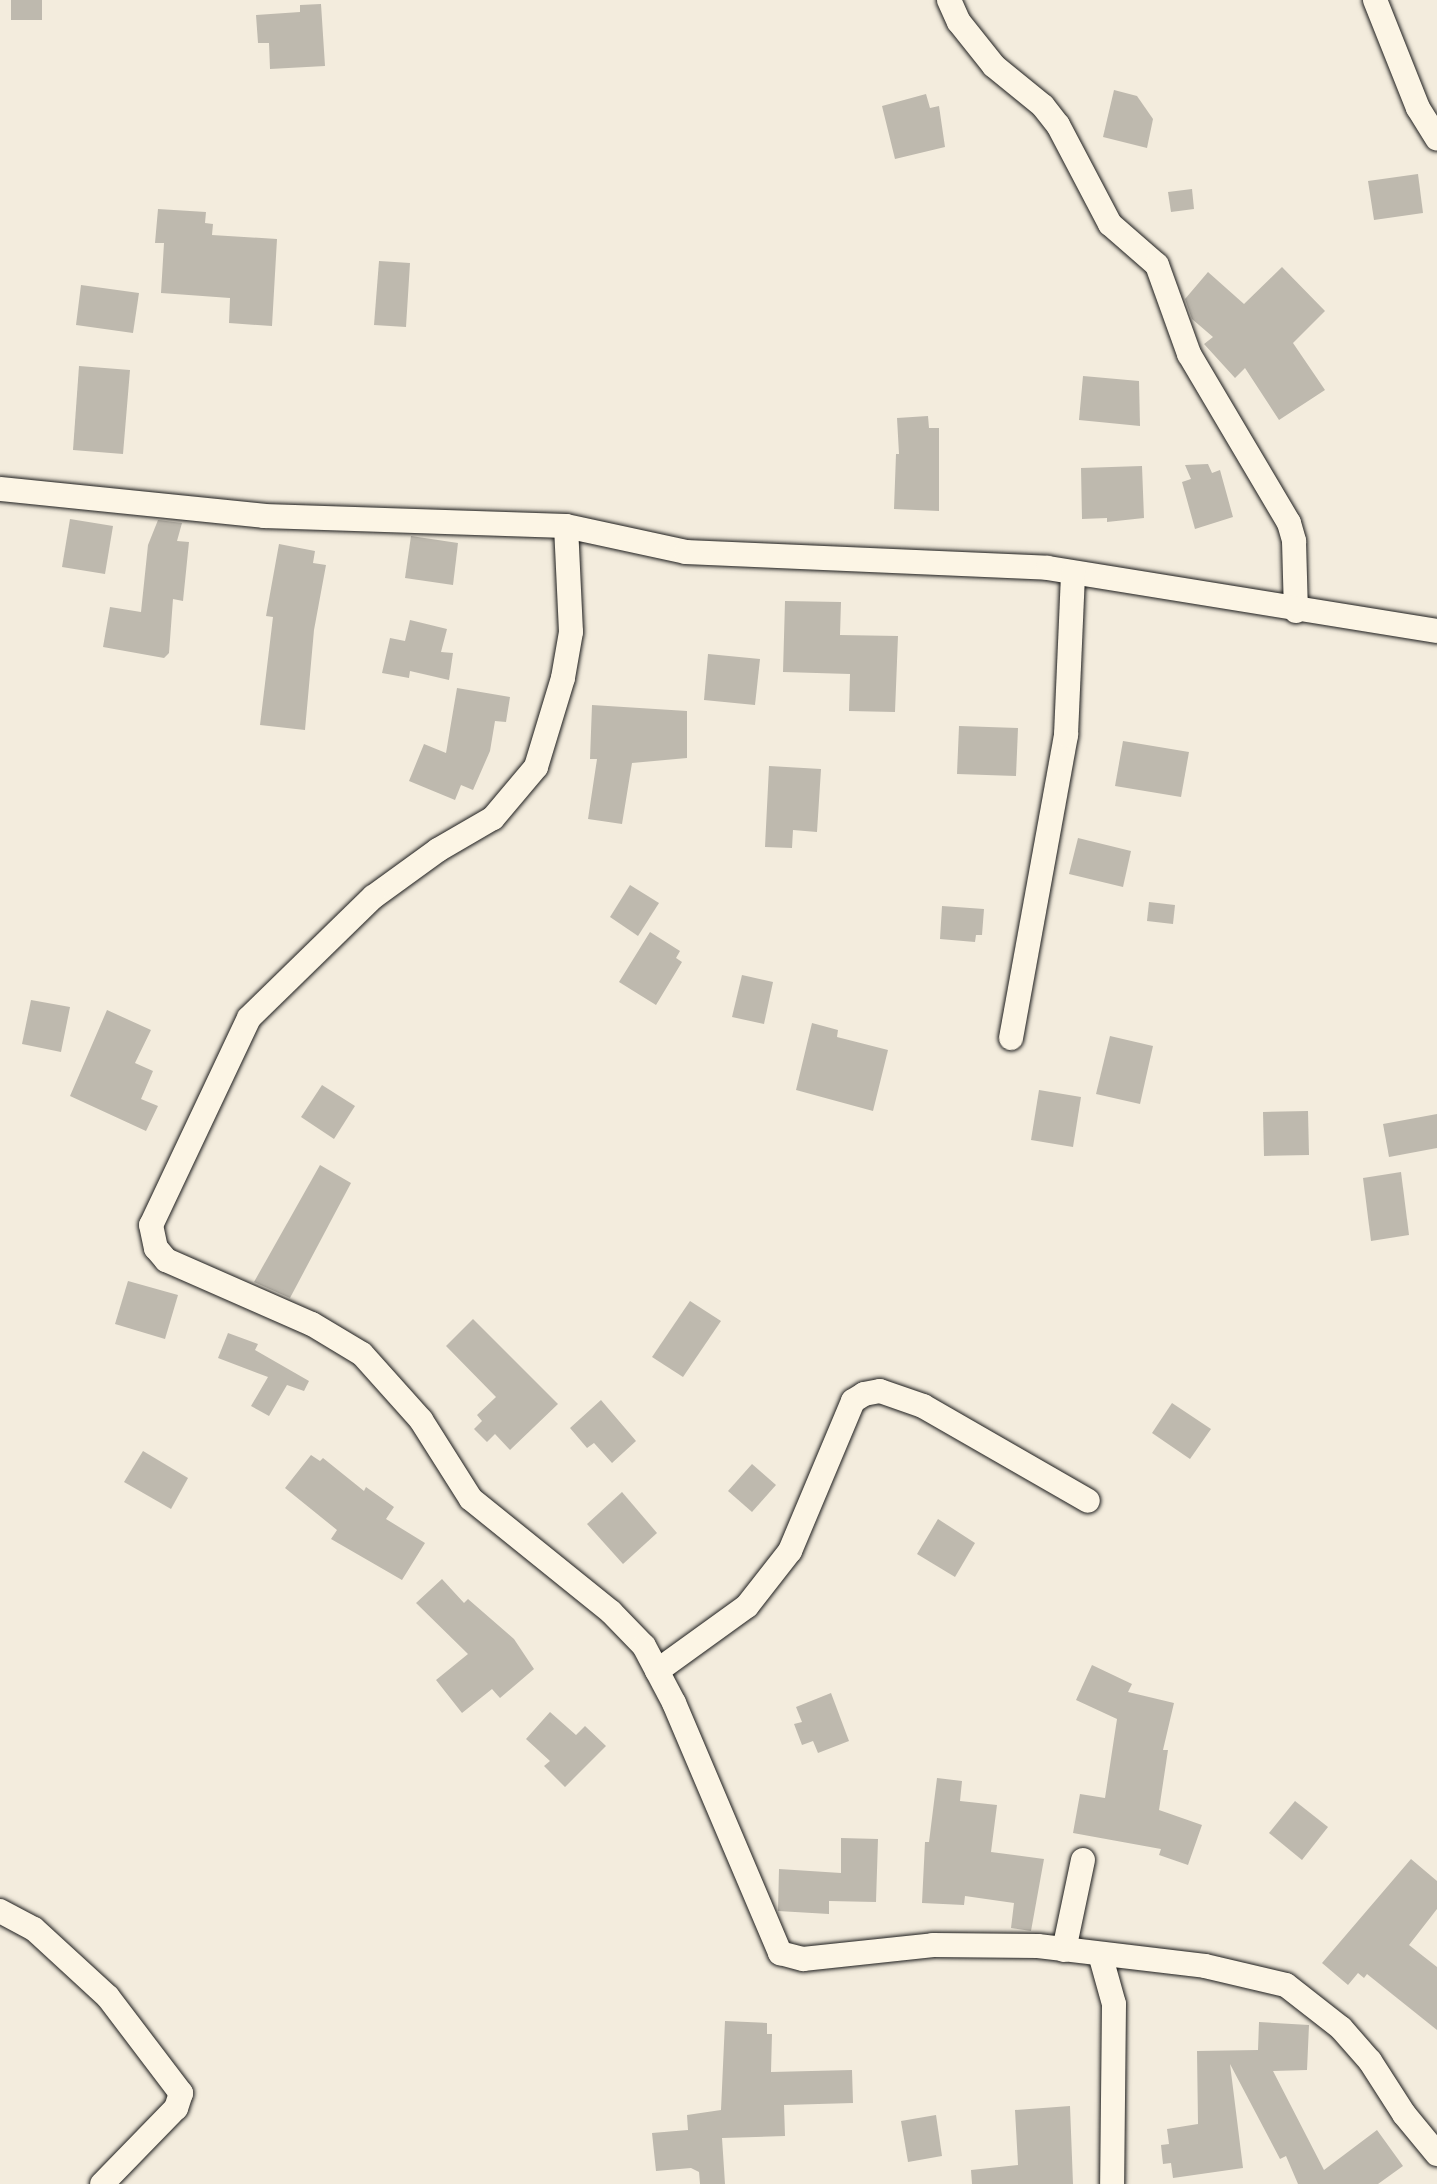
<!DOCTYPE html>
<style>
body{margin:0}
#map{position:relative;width:1437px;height:2184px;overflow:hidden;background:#f3ecdd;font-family:Mynerve,sans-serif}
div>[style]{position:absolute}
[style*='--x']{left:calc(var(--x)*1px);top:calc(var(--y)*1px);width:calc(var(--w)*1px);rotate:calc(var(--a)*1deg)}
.building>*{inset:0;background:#beb9ae}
.roads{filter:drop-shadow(0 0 2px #1c1c1c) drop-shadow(0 0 2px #1c1c1c)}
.minor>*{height:24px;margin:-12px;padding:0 12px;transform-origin:12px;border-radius:12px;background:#fcf5e5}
span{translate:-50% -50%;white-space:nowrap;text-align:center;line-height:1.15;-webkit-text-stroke:7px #fcf5e5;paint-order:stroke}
</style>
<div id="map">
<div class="building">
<i style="clip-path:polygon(11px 0,42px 0,42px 20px,11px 20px)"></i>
<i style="clip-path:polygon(321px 4px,325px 66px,270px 69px,269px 43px,258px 43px,256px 15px,300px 12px,300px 5px)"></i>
<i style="clip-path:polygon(1114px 90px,1137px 96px,1153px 119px,1147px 148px,1103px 137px)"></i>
<i style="clip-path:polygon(926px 94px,930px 108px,939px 106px,945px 147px,895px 159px,882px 106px)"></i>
<i style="clip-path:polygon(1418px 174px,1423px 213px,1374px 220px,1368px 181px)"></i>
<i style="clip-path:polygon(1192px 189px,1194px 209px,1171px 212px,1168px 192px)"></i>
<i style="clip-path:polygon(158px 209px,206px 212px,205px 223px,213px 224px,212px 235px,277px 239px,272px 326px,229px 323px,230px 298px,161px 293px,164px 243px,155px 243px)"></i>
<i style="clip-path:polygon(379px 261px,410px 263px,406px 327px,374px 325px)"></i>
<i style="clip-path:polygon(1282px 267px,1325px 311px,1293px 343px,1325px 390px,1279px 420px,1245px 368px,1235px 378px,1204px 344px,1213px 337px,1192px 319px,1185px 299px,1208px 272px,1244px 304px)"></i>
<i style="clip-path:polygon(81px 285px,139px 293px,133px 333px,76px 325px)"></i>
<i style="clip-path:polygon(79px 366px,130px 370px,123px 454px,73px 450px)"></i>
<i style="clip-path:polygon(1083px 376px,1139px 381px,1140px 426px,1079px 420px)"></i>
<i style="clip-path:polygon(928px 416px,929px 428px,939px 428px,939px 511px,894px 509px,896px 454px,899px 454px,897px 418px)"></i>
<i style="clip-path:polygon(1208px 464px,1212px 473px,1220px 470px,1233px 517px,1195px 529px,1182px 482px,1191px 479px,1185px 465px)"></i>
<i style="clip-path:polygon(1142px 466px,1144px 518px,1107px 522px,1107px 518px,1082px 519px,1081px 468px)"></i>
<i style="clip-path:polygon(70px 519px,113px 526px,105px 574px,62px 567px)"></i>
<i style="clip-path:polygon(158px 520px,182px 523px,177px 541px,189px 542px,183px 601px,173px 599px,169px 653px,164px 658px,103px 647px,110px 607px,141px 612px,148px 545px)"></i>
<i style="clip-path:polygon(411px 536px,458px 543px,453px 585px,405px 578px)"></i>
<i style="clip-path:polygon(279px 544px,315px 551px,313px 563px,326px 565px,314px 630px,305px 730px,260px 725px,273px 617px,266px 616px)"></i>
<i style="clip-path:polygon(785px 601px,841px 602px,840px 635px,898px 636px,895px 712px,849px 711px,850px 674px,783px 672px)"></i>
<i style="clip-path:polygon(410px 620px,447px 629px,441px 652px,453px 653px,449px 680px,410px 671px,409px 678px,382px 673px,390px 638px,405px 641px)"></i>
<i style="clip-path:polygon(708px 654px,760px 659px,755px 705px,704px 700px)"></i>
<i style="clip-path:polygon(457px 688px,510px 697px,506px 722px,495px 721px,490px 751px,473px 790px,461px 785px,455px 800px,409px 781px,424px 744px,446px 753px)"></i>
<i style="clip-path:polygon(592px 705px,687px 711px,687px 758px,632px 763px,622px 824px,588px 819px,597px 759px,590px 759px)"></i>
<i style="clip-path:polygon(959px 726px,1018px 728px,1016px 776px,957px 774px)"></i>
<i style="clip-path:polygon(1123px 741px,1189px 752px,1181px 797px,1115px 786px)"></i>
<i style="clip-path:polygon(769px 766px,821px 769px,817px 832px,793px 830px,792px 848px,765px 847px)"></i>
<i style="clip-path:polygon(1078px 838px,1131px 851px,1123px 887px,1069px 874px)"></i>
<i style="clip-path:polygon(630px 885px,659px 903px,638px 936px,610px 917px)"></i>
<i style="clip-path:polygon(1149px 902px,1175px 905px,1173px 924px,1147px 921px)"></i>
<i style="clip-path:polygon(942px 906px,984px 909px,982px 935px,976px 935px,975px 942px,940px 939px)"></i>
<i style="clip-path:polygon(650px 932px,680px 951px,676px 958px,682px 962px,656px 1005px,619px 982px)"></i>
<i style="clip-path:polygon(742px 975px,773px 982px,764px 1024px,732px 1017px)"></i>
<i style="clip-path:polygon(31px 1000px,70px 1007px,61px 1052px,22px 1044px)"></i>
<i style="clip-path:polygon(107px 1010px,151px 1030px,135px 1063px,153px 1071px,141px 1099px,158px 1106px,146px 1131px,70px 1096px)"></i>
<i style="clip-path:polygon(812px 1023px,838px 1030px,837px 1037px,888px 1050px,873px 1111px,796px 1090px)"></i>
<i style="clip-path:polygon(1110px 1036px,1153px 1046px,1140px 1104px,1096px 1094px)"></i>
<i style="clip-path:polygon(322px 1085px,355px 1106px,334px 1139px,301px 1117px)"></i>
<i style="clip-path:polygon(1039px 1090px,1081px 1097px,1073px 1147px,1031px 1140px)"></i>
<i style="clip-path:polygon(1308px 1111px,1309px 1155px,1264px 1156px,1263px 1112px)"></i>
<i style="clip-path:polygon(1437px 1114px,1437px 1148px,1389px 1157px,1383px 1124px)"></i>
<i style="clip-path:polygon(320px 1165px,351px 1183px,290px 1298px,254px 1282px)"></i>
<i style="clip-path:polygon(1401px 1172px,1409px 1235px,1371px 1241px,1363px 1178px)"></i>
<i style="clip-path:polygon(128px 1281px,178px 1295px,165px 1339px,115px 1324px)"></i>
<i style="clip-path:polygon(690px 1301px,721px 1321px,683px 1377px,652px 1357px)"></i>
<i style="clip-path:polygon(473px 1319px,558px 1404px,510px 1450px,495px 1434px,487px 1442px,474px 1429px,482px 1421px,477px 1415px,496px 1397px,446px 1346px)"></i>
<i style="clip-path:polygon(228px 1333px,258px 1344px,255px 1350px,309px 1381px,304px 1391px,287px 1385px,269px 1416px,251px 1406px,268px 1377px,218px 1358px)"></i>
<i style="clip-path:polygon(601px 1400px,636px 1441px,612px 1463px,594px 1443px,587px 1448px,570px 1428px)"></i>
<i style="clip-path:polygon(1172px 1403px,1211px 1429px,1190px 1459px,1152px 1433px)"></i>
<i style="clip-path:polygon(143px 1451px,188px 1478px,171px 1509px,124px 1482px)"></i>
<i style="clip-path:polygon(311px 1455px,320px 1461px,323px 1458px,364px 1491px,366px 1487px,394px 1507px,386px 1519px,425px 1543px,402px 1580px,331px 1539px,337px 1530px,285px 1488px)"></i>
<i style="clip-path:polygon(752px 1464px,776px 1485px,752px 1512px,728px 1491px)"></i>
<i style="clip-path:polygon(622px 1492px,657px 1533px,623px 1564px,587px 1524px)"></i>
<i style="clip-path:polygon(938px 1519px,975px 1543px,955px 1577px,917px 1554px)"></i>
<i style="clip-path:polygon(442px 1579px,464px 1603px,468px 1599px,514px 1639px,534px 1669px,500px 1698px,492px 1689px,462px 1713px,436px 1680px,468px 1654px,416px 1603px)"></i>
<i style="clip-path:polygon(1092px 1665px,1132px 1684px,1128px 1692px,1174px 1703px,1163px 1750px,1168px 1750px,1159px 1810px,1202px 1825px,1188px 1865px,1159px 1855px,1161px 1849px,1073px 1833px,1080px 1794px,1105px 1798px,1117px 1719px,1076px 1700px)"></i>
<i style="clip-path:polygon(831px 1693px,849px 1741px,818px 1753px,813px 1741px,802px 1745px,794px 1724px,802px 1722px,796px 1707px)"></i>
<i style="clip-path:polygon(550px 1712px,576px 1735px,585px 1726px,606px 1746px,565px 1787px,544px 1766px,550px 1761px,526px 1739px)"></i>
<i style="clip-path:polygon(937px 1778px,962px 1781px,960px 1801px,997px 1805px,991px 1852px,1044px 1859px,1031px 1931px,1011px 1928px,1014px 1903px,965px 1896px,964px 1905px,922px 1903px,925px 1842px,929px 1842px)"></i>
<i style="clip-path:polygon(1295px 1801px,1328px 1827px,1302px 1860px,1269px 1833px)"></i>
<i style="clip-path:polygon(841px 1838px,878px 1839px,876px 1902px,829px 1901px,829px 1914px,778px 1911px,779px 1869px,841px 1873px)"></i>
<i style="clip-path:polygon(1411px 1859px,1437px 1881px,1437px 1909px,1409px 1945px,1437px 1967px,1437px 2030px,1367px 1974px,1364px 1978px,1358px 1973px,1348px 1985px,1322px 1963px)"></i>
<i style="clip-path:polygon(725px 2021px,767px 2023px,767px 2034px,772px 2034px,771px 2072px,852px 2070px,853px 2103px,784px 2105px,785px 2136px,722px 2138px,725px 2184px,700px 2184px,699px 2172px,691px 2168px,656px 2171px,652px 2133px,688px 2130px,687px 2115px,721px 2110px)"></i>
<i style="clip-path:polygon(1259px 2022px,1309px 2025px,1307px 2070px,1273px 2071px,1324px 2170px,1377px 2130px,1403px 2166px,1378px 2184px,1298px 2184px,1286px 2156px,1280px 2159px,1230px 2064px,1243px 2168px,1173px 2178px,1171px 2163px,1163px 2164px,1161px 2145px,1169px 2144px,1167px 2129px,1198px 2124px,1197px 2051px,1258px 2050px)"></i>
<i style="clip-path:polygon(1070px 2106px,1073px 2184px,972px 2184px,971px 2170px,1018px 2165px,1015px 2110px)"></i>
<i style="clip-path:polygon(936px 2115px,942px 2156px,908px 2162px,901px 2121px)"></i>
</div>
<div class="roads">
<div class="minor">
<i style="--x:949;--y:0;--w:24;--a:66"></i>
<i style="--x:959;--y:22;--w:56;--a:51.5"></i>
<i style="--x:994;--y:66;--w:63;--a:39.2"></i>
<i style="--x:1043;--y:106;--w:24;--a:52"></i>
<i style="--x:1058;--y:125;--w:112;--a:62.3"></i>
<i style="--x:1110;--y:224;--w:62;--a:41.1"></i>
<i style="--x:1157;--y:265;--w:95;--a:70.2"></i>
<i style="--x:1189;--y:354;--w:196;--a:59.4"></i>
<i style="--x:1289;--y:523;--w:19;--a:74"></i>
<i style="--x:1294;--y:541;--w:70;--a:88.4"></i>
<i style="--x:1375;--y:0;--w:116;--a:68.3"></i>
<i style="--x:1418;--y:108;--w:36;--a:58"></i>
<i style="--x:0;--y:489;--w:265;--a:5.8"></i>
<i style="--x:264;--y:516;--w:302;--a:1.9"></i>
<i style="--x:566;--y:526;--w:123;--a:12.2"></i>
<i style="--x:686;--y:552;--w:362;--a:2.5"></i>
<i style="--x:1048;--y:568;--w:394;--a:9.2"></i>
<i style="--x:566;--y:526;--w:106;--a:87.3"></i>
<i style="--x:571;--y:632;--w:47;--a:99.9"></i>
<i style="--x:563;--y:678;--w:93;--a:106.9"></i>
<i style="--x:536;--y:767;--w:67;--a:130.1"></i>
<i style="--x:493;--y:818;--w:64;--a:149.8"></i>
<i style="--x:438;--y:850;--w:80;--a:144.1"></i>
<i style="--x:373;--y:897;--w:173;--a:135.7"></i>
<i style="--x:249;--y:1018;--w:229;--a:115.3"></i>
<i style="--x:151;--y:1225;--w:24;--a:78"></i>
<i style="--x:156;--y:1248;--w:16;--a:50"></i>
<i style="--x:166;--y:1260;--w:159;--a:23.7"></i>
<i style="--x:312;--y:1324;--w:58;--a:31"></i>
<i style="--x:362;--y:1354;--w:89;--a:48.2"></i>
<i style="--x:421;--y:1420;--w:93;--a:57.7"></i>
<i style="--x:471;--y:1499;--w:180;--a:38.9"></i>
<i style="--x:611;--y:1612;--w:47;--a:45.9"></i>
<i style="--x:644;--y:1646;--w:64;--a:62.2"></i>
<i style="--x:674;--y:1703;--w:272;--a:67"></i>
<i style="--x:780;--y:1953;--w:24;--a:15"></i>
<i style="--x:803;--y:1959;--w:131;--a:-6.1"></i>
<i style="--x:933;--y:1945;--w:105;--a:0.5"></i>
<i style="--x:1038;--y:1946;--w:168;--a:6.8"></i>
<i style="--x:1205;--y:1966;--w:83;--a:13.2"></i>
<i style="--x:1286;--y:1985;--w:70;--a:38"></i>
<i style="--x:1341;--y:2028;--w:44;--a:48.7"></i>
<i style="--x:1370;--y:2061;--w:63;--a:57.3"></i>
<i style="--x:1404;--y:2114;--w:52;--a:50.5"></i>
<i style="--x:1011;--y:1038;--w:308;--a:-79.7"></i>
<i style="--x:1066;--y:735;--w:162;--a:-87.5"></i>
<i style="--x:657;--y:1671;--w:111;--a:-35.8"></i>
<i style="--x:747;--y:1606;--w:70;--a:-52"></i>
<i style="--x:790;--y:1551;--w:163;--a:-67.2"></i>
<i style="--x:853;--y:1401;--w:13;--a:-32"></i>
<i style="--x:864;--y:1394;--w:16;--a:-11"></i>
<i style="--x:880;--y:1391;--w:46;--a:19.2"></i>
<i style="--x:923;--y:1406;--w:190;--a:29.9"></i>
<i style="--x:0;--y:1911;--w:38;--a:28"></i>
<i style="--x:34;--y:1929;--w:100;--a:42.6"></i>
<i style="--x:108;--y:1997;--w:121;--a:52.8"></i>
<i style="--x:181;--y:2093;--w:16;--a:108"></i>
<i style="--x:176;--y:2108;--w:106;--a:134.2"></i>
<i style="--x:1064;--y:1950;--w:92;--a:-78.1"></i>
<i style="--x:1100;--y:1954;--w:52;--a:74.4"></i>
<i style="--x:1114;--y:2004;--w:180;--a:90.6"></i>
</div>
</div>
</div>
